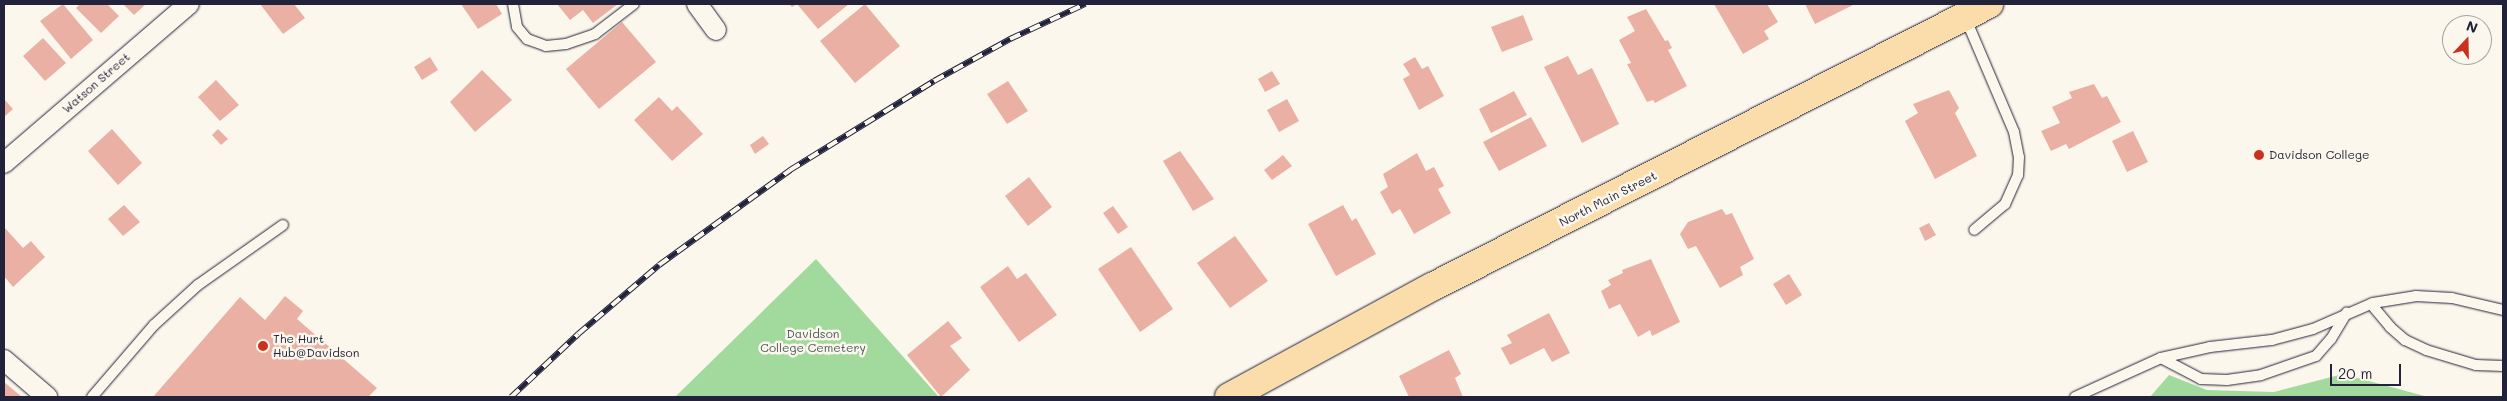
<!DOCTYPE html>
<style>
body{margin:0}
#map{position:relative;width:2507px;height:401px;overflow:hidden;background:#fbf7ec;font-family:Mali,sans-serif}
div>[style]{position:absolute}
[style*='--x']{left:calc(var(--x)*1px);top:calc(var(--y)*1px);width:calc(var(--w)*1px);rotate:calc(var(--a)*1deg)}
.green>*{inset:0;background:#a2da9e}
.building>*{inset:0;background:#eab0a3}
.roads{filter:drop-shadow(0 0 1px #22223b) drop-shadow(0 0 1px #22223b)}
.service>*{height:10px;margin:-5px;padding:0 5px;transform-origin:5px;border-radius:5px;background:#fbf7ec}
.minor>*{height:20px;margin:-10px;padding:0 10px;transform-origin:10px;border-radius:10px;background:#fbf7ec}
.primary>*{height:28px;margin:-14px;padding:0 14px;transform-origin:14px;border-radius:14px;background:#fbddab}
.rail>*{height:5.5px;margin-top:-2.75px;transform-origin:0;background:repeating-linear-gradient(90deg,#fbf7ec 0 11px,#22223b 0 22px);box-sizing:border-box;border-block:1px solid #22223b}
.dots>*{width:14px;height:14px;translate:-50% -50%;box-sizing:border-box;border:2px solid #fbf7ec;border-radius:50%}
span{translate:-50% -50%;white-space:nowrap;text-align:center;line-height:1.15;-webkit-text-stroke:5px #fbf7ec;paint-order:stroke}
.street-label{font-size:12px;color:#22223b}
.poi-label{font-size:12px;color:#22223b}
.left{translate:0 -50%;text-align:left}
.park-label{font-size:12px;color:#485959}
.frame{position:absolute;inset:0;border:5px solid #22223b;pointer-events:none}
.north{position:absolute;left:2442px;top:15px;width:50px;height:50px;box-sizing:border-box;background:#fbf7ec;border:1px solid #a4a2a5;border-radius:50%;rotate:21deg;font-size:14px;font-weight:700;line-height:20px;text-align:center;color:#22223b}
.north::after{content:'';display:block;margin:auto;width:18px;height:22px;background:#c8321e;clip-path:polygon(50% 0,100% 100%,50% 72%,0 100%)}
.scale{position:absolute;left:2330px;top:364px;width:71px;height:22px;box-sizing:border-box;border:2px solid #22223b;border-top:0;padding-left:6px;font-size:15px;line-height:18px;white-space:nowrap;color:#22223b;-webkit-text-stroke:4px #fbf7ec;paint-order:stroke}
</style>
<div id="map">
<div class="green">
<i style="clip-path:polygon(816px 259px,939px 397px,675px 397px)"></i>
<i style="clip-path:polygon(2343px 374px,2428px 397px,2150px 397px,2169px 375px,2207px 390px,2274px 392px)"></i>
</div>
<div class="building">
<i style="clip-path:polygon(63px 4px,93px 40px,71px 59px,40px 21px)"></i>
<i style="clip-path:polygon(80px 4px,107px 4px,119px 16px,101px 33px,76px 8px)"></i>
<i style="clip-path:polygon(123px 4px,146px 4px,134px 15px)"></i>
<i style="clip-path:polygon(260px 4px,294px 4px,305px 18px,283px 34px)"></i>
<i style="clip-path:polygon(461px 4px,496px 4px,502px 14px,478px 29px)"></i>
<i style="clip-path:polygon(557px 4px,618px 4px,593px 23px,583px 10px,570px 20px)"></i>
<i style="clip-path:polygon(789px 4px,849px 4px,818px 29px,797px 4px,792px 7px)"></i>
<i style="clip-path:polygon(865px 4px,900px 46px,855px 83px,820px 41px)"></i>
<i style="clip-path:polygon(1714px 4px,1767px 4px,1778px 22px,1764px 31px,1769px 39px,1743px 54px)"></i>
<i style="clip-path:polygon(1805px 4px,1855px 4px,1815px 24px)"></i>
<i style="clip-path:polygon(1646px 9px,1665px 41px,1668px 40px,1672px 48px,1668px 50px,1687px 86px,1655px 103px,1653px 100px,1647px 102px,1627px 64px,1631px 63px,1619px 40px,1635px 31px,1627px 17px)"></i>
<i style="clip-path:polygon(1523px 15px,1533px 40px,1502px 52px,1491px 27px)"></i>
<i style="clip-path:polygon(622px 22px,656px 62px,599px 109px,566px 69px)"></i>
<i style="clip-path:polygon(43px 38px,66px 63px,45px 81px,23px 56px)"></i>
<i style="clip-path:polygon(1568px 56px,1578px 75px,1592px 68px,1619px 124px,1582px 143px,1544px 67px)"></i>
<i style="clip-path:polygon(430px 57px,438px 70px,422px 80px,414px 67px)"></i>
<i style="clip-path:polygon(1415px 57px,1422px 69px,1428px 66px,1444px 96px,1419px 110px,1403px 79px,1410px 75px,1403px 64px)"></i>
<i style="clip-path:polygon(482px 70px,512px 100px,475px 132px,450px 102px)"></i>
<i style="clip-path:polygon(1272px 71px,1280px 84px,1265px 92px,1258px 79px)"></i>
<i style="clip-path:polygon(216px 80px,239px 105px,220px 121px,198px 97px)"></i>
<i style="clip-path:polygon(1008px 81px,1028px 111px,1007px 124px,987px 94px)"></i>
<i style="clip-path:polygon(2094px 84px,2102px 98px,2107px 96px,2121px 122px,2069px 149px,2066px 144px,2051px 151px,2041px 131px,2060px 123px,2052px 107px,2072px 98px,2069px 92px)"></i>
<i style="clip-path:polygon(1949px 90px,1959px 108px,1955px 113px,1977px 156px,1935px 179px,1905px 121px,1918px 113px,1913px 104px)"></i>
<i style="clip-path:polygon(1514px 91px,1527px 115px,1491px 133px,1479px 109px)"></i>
<i style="clip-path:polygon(659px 97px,672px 111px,677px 106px,703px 134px,672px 161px,634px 120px)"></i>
<i style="clip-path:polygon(4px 99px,13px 109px,4px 117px)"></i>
<i style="clip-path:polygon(1287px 99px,1299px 121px,1279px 132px,1267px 110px)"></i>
<i style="clip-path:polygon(1531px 117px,1547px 146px,1499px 171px,1483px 142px)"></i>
<i style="clip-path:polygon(112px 129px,142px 163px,118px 185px,88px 151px)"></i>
<i style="clip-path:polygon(218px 129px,228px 139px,221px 145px,212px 135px)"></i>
<i style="clip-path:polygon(2133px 131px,2148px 162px,2127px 172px,2112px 141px)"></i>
<i style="clip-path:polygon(763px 136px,769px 144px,755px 154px,750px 145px)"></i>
<i style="clip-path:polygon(1180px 151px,1214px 199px,1193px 211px,1163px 161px)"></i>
<i style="clip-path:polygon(1417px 153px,1426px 171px,1434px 167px,1444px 186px,1438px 189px,1451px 213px,1414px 234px,1400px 209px,1392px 214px,1380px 192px,1388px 187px,1383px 174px)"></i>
<i style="clip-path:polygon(1283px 155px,1292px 166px,1272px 180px,1264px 170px)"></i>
<i style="clip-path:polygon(1029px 177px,1052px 207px,1028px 226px,1005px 196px)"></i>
<i style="clip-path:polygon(124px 205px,140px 222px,123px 236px,108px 219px)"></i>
<i style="clip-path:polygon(1343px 205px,1352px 221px,1356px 218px,1376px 254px,1336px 276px,1308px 224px)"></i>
<i style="clip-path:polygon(1113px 206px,1128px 227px,1118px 234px,1103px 213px)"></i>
<i style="clip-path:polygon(1722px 209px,1726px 215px,1732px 213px,1754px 259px,1740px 267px,1743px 275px,1720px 288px,1696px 246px,1688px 249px,1680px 234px,1688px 222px)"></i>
<i style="clip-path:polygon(1929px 223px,1936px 235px,1925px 241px,1919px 228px)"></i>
<i style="clip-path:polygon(4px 227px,23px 248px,31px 241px,45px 257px,13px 287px,4px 276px)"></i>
<i style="clip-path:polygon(1235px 236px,1268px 281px,1230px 308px,1197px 263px)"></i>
<i style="clip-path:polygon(1131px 247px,1173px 309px,1140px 332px,1098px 269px)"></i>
<i style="clip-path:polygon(1651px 259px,1680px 322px,1652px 336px,1650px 330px,1638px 337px,1620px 304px,1609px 309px,1601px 291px,1611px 285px,1608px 280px,1623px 273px,1622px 270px)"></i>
<i style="clip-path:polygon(1008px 266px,1017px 279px,1026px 273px,1057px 315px,1019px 342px,980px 287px)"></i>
<i style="clip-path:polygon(1789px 274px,1802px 295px,1786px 305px,1773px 284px)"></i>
<i style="clip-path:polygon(285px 296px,303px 311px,297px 319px,377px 388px,368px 397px,153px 397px,240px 297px,265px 320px)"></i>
<i style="clip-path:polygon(1549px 313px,1570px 353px,1552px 362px,1544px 348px,1510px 365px,1501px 348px,1512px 343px,1507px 335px)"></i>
<i style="clip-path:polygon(948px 321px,962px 338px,950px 346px,970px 370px,941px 397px,907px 355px)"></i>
<i style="clip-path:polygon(1449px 350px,1461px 374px,1455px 378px,1463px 397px,1409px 397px,1399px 376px)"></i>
<i style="clip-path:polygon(4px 382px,22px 397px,4px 397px)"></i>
</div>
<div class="roads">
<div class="service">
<i style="--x:513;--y:4;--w:23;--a:80"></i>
<i style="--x:517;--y:27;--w:16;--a:50"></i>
<i style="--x:527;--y:39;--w:20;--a:20"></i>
<i style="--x:546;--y:46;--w:20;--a:-6"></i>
<i style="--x:566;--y:44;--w:31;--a:-19"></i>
<i style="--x:595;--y:34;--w:49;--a:-37.6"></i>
<i style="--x:1965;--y:17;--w:125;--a:66.9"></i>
<i style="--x:2014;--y:132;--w:25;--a:79"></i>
<i style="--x:2019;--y:157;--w:18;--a:93"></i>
<i style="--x:2018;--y:175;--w:32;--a:114"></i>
<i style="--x:2005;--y:204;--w:40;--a:140"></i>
<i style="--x:2371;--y:304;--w:30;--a:50"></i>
<i style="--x:2390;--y:327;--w:20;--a:41"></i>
<i style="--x:2405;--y:340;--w:23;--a:25"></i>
<i style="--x:2426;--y:350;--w:52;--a:16.7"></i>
<i style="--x:2476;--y:365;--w:27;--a:2"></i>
<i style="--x:2161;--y:358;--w:45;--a:27.7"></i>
<i style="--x:2201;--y:379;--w:26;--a:2"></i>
<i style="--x:2227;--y:380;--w:34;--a:-8"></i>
<i style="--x:2261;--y:375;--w:58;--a:-19.1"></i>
<i style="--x:2316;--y:356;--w:23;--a:-49"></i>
<i style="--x:2331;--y:339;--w:31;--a:-59"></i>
<i style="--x:92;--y:397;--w:95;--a:-49.3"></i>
<i style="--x:154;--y:325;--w:59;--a:-42.3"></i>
<i style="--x:198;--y:285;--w:104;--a:-35.2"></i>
<i style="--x:2075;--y:397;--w:94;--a:-24.4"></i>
<i style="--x:2161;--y:358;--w:50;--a:-12.7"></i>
<i style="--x:2210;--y:347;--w:62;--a:-6.4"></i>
<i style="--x:2272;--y:340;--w:42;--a:-15"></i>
<i style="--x:2313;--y:329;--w:65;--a:-23.4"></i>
<i style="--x:2373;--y:303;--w:44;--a:-9.2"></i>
<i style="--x:2416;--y:296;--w:36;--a:3"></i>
<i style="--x:2452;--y:298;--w:52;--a:13.2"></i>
</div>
<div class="minor">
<i style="--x:697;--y:4;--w:32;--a:54"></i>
<i style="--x:4;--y:163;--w:244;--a:-40.7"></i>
<i style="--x:4;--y:360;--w:57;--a:40.7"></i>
</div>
<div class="primary">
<i style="--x:1229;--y:397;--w:231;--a:-28.5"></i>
<i style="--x:1432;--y:287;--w:625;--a:-26.93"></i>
</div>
</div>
<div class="rail">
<i style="--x:511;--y:397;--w:92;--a:-43.2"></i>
<i style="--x:578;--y:334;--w:106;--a:-40.4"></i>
<i style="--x:659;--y:265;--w:162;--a:-35.9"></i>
<i style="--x:790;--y:170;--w:169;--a:-31.7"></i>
<i style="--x:934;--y:81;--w:87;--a:-28.9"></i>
<i style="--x:1010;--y:39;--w:83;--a:-25"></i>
</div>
<div class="dots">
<i style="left:2259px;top:155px;background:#c8321e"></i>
<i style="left:263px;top:346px;background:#c8321e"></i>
</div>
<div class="street-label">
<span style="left:96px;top:83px;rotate:-41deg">Watson Street</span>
<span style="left:1608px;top:199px;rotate:-27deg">North Main Street</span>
</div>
<div class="poi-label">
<span class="left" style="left:2269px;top:155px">Davidson College</span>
<span class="left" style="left:273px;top:346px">The Hurt<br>Hub@Davidson</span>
</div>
<div class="park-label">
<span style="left:813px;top:341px">Davidson<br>College Cemetery</span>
</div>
<div class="frame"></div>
<div class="north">N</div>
<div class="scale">20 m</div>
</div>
